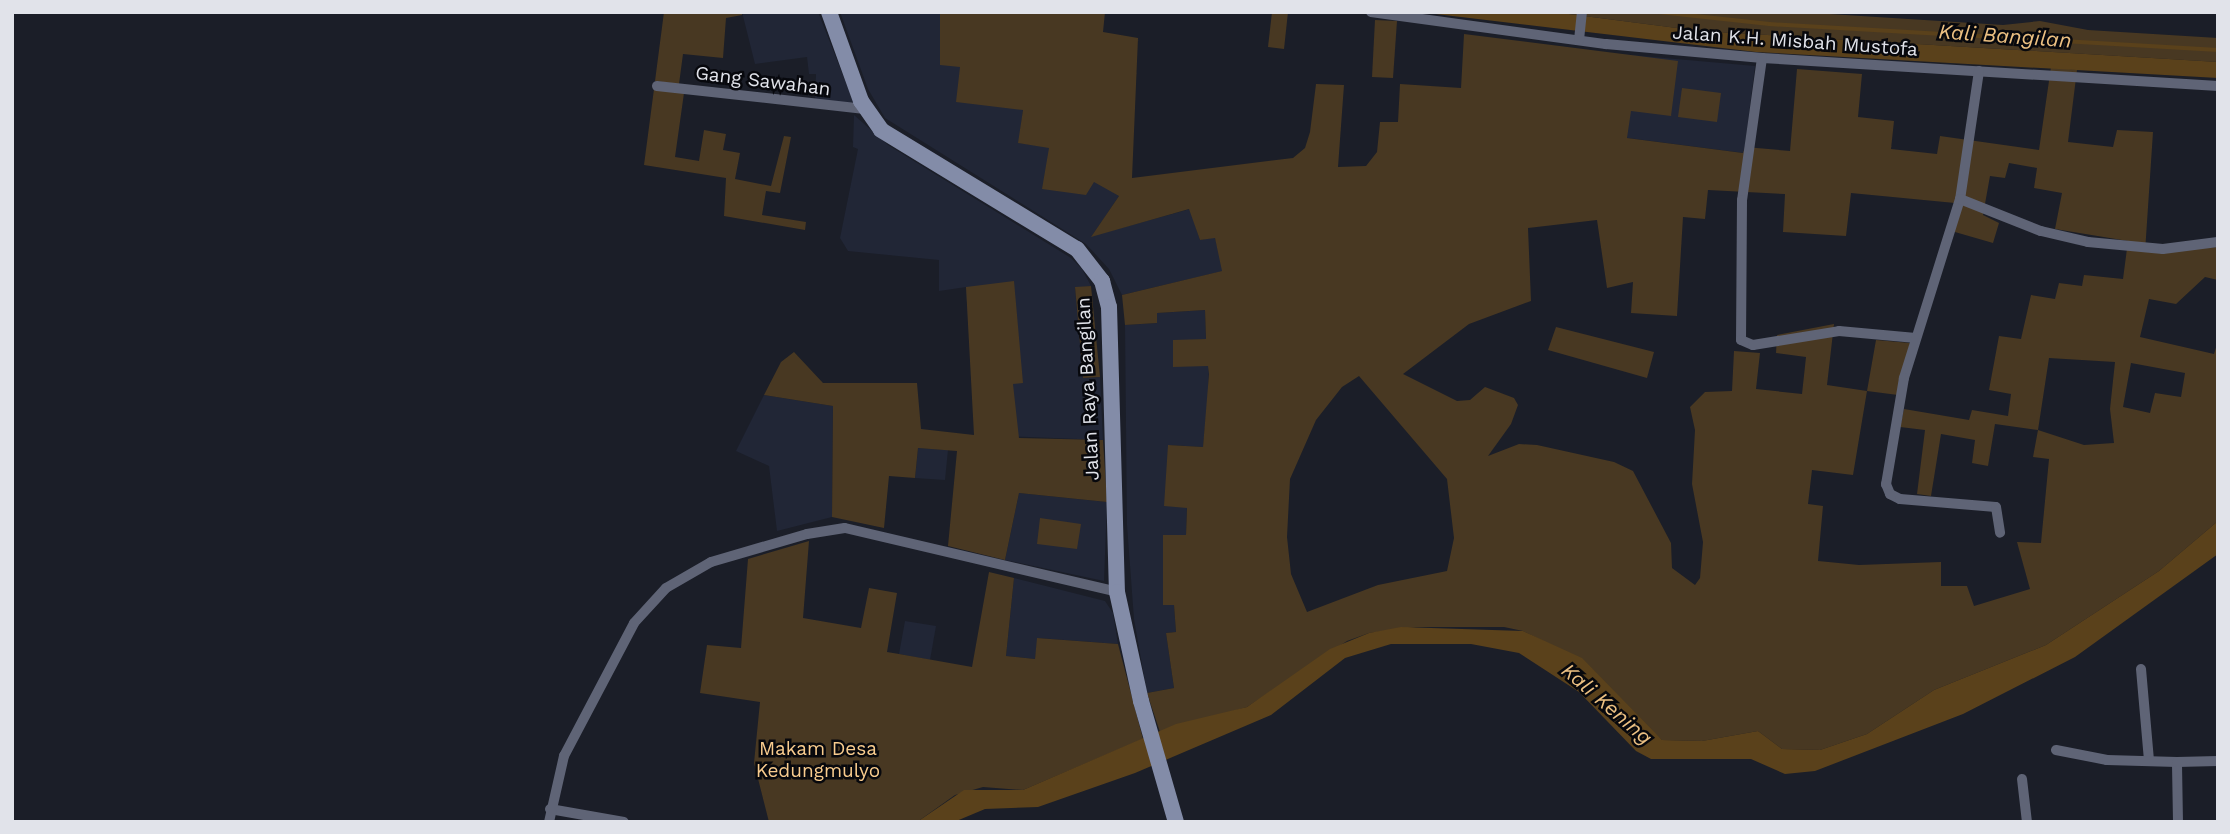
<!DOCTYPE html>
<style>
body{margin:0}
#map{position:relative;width:2230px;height:834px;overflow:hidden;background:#1b1e28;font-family:"Work Sans",sans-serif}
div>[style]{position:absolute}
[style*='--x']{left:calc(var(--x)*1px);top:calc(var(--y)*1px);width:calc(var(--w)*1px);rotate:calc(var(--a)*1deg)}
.built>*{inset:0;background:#212636}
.green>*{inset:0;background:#483822}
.water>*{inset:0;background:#5a411b}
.stream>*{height:3.5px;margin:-1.75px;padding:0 1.75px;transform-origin:1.75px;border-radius:1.75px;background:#5a411b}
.minor>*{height:10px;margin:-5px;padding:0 5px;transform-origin:5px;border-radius:5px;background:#5f6476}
.secondary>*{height:16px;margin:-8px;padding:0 8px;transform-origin:8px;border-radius:8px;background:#838ca8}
span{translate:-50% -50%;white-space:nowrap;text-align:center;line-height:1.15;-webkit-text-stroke:5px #07080d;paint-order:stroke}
.street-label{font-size:19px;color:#e1e3ea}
.park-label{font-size:19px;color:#f9cc8e}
.water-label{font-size:21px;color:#ecc082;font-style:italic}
.frame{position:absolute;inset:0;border:14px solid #e1e3ea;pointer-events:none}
</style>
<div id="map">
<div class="built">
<i style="clip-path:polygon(742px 12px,818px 12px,854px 103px,815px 102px,816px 74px,809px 74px,807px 57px,755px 64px)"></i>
<i style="clip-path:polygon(840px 12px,940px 12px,940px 64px,960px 66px,1023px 110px,1019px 143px,1049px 147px,1119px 196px,1092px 236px,1190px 209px,1200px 240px,1215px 237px,1223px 271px,1122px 295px,1109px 269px,1086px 244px,885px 118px,868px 89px)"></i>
<i style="clip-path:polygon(1608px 53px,1755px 66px,1744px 153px,1597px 134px)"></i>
<i style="clip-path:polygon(854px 115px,888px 145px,1071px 258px,1082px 269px,1091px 286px,1075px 288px,1083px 378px,1100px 377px,1103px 440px,975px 435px,966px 287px,939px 291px,939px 260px,848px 251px,840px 238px,858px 149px,853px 147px)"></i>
<i style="clip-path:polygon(1205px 310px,1206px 339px,1173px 341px,1209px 366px,1208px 398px,1203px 447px,1168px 445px,1187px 507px,1186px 535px,1164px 535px,1163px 604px,1174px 605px,1176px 632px,1166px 633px,1174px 688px,1147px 693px,1134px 619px,1127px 525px,1125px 325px,1157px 323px,1157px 313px)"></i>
<i style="clip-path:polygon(764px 395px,833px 406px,832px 517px,777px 531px,769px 466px,736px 451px)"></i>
<i style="clip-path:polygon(918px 448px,948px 450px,945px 480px,915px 478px)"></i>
<i style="clip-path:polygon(1019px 493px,1107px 502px,1104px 581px,1005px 560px)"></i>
<i style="clip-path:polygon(1014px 578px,1105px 601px,1113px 613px,1118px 644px,1038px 638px,1035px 659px,1006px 656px)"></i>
<i style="clip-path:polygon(905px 621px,936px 626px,930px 660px,899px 654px)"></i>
</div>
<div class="green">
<i style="clip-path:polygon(664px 12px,742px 12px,742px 15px,726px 18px,723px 58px,683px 54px,679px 84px,655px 81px)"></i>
<i style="clip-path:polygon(evenodd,940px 12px,1105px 12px,1103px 32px,1138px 38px,1132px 178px,1293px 158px,1305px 148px,1310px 132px,1316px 84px,1344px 85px,1338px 167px,1366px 166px,1377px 152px,1380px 122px,1398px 122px,1400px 84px,1461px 88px,1464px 34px,1678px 61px,1671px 116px,1631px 111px,1627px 138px,1743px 153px,1745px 147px,1790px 151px,1797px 69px,1862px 74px,1858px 117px,1894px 121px,1891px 149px,1937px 154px,1940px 136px,2039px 150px,2051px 67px,2077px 70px,2068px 142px,2113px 147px,2117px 130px,2153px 132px,2145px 252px,2218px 247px,2218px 280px,2205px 277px,2176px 304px,2149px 299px,2140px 337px,2214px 354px,2218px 341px,2218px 521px,2159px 571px,2046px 645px,1934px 690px,1867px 734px,1820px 750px,1782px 749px,1758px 731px,1702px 741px,1662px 740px,1559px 649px,1523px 631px,1504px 627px,1416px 627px,1369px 633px,1347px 641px,1247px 707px,1160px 732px,1147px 693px,1174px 688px,1166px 633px,1176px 632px,1174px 605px,1163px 605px,1163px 535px,1186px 535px,1187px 508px,1164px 506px,1168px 445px,1203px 447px,1209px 374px,1208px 366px,1173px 367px,1173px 340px,1206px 339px,1205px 310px,1157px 313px,1157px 323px,1125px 325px,1122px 295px,1222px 271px,1215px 238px,1200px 240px,1189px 209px,1091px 237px,1119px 196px,1094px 182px,1086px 195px,1042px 189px,1049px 148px,1018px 143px,1023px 110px,956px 102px,960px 67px,940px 65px,940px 12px,2009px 163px,2037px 168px,2034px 188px,2062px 193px,2055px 229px,2128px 241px,2123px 279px,2084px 275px,2082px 286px,2059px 283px,2055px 299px,2031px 295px,2021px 339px,1999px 336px,1989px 390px,2011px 394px,2008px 416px,1972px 410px,1969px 420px,1904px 409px,1900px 427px,1925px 430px,1917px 494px,1931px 496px,1941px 434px,1975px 440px,1972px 463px,1988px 466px,1995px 424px,2038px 430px,2033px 457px,2049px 459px,2041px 543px,2017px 542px,2030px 589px,1974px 606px,1967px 586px,1941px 586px,1941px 562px,1859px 565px,1818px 561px,1823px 506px,1808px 504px,1812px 470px,1853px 475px,1867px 391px,1898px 395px,1910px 343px,1876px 340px,1867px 391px,1827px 385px,1834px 324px,1777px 335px,1776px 353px,1806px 357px,1802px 394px,1756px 389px,1760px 353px,1734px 351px,1732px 391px,1705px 392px,1690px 407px,1695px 430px,1692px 484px,1703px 542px,1700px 578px,1695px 585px,1672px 568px,1671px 543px,1633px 471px,1614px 462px,1537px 445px,1519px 444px,1488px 456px,1511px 424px,1518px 405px,1514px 398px,1485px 387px,1470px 400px,1457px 401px,1403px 374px,1469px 324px,1531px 301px,1528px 228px,1597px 220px,1607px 288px,1633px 282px,1631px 313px,1677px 316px,1683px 217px,1705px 219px,1708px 190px,1785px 194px,1783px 232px,1846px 236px,1851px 193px,1955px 203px,1948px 230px,1993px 243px,1999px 223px,1983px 215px,1990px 176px,2005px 178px,2009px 163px,940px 12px,2049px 358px,2115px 362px,2110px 409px,2114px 443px,2084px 445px,2038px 430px,2049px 358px,940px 12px,2131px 363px,2185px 373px,2181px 397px,2155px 393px,2150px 413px,2123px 407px,2131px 363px,940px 12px,1359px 376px,1447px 479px,1454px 538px,1447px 571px,1378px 585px,1307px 612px,1291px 574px,1287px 537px,1290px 479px,1316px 420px,1342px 387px,1359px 376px)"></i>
<i style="clip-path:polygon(1272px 12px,1288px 12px,1284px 49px,1268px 47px)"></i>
<i style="clip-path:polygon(1553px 12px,1798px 12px,2003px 25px,2040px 21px,2088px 30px,2218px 38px,2218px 62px,1700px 31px)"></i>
<i style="clip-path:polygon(1375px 20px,1397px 21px,1393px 78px,1372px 77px)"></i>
<i style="clip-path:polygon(1682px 88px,1721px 93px,1717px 122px,1678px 117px)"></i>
<i style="clip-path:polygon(654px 89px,684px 93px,675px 157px,699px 161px,704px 130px,726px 134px,723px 150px,740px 153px,735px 179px,771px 186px,784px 136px,791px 137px,780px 193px,766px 191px,762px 215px,806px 222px,805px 230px,724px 216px,726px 178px,644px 165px)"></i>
<i style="clip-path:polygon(1014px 281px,1023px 383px,1013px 384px,1019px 438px,1103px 440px,1107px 502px,1019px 493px,1005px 560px,948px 546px,957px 451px,918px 448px,915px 478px,889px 476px,884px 528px,832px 517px,833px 406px,764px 395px,781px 362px,794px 352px,823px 383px,917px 383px,921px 429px,974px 435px,966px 287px)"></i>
<i style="clip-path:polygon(1091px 286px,1100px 377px,1083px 378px,1075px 287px)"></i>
<i style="clip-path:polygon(1556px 327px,1654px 352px,1647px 378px,1548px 350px)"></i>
<i style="clip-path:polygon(1040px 518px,1081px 524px,1077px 549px,1037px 544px)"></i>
<i style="clip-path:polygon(809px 541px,803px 618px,861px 628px,869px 588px,897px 593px,887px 652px,899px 654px,972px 667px,989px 572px,1014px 578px,1006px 656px,1035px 659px,1037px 638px,1118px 644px,1143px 739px,1023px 790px,983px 787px,955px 795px,917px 822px,769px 822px,754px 763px,760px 702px,700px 693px,707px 645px,741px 648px,748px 559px)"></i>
</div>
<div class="water">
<i style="clip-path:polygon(1419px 12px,1553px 12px,1700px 31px,2218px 62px,2218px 78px,1756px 52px)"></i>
<i style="clip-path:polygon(2218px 521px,2218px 554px,2075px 657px,1963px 714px,1815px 771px,1785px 774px,1751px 759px,1651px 759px,1636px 751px,1579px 692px,1519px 653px,1471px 644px,1391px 644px,1345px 658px,1271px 715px,1135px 773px,1038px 807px,985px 809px,954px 822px,917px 822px,964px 790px,1023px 790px,1176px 724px,1247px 707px,1330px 649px,1369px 633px,1401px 627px,1523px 631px,1582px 658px,1662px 740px,1702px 741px,1758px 731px,1782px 749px,1820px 750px,1867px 734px,1934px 690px,2046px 645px,2159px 571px)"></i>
</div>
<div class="stream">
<i style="--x:1659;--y:12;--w:111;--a:6.2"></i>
<i style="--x:1769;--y:24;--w:450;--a:3.3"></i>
</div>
<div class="minor">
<i style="--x:1371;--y:12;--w:237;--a:7.8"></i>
<i style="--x:1606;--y:44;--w:157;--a:5.1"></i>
<i style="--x:1762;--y:58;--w:457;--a:3.5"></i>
<i style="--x:1579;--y:40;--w:28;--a:-84"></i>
<i style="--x:1762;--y:58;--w:143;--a:98"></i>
<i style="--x:1742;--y:200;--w:140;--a:90.4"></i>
<i style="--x:1741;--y:340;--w:13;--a:23"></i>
<i style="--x:1753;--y:345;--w:87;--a:-9.2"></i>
<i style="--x:1839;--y:331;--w:77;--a:5.2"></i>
<i style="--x:1979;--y:71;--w:129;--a:98.4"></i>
<i style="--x:1960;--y:199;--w:188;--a:107.4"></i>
<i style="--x:1904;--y:378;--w:108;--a:99.6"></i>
<i style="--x:1886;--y:484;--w:11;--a:68"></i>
<i style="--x:1890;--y:494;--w:11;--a:27"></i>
<i style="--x:1900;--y:499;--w:96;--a:4.8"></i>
<i style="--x:1996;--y:507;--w:26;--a:81"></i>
<i style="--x:657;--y:86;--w:209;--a:6.3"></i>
<i style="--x:1960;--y:199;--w:87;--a:21.6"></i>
<i style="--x:2041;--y:231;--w:48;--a:13.2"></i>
<i style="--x:2088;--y:242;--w:75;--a:5.3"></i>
<i style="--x:2163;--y:249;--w:55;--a:-7.3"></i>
<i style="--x:2141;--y:669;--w:92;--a:85"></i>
<i style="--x:2056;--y:750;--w:52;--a:11.1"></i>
<i style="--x:2107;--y:760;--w:70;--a:1.6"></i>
<i style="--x:2022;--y:779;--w:43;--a:83.4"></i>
<i style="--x:550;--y:809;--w:75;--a:10"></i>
<i style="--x:549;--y:822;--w:68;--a:-77.2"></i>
<i style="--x:564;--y:756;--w:150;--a:-62.2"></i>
<i style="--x:634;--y:623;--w:47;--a:-47.6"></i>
<i style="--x:666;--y:588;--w:52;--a:-30"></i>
<i style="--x:711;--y:562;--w:100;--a:-16.3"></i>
<i style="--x:807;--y:534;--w:38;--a:-9"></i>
<i style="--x:845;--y:528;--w:279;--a:13.2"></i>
<i style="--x:2178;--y:822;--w:60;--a:-91"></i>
<i style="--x:2177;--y:762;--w:41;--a:-1.4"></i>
</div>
<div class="secondary">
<i style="--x:829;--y:12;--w:95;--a:70.2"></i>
<i style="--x:861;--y:101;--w:35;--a:55"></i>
<i style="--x:881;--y:130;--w:229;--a:31.3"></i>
<i style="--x:1077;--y:249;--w:41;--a:52"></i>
<i style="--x:1102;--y:281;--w:27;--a:75"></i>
<i style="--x:1109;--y:307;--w:285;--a:88.4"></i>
<i style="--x:1117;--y:592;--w:112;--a:77.6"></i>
<i style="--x:1141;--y:701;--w:126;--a:73.9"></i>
</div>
<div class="street-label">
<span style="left:1795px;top:41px;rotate:4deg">Jalan K.H. Misbah Mustofa</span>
<span style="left:763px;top:81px;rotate:7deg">Gang Sawahan</span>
<span style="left:1088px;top:389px;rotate:-93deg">Jalan Raya Bangilan</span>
</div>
<div class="park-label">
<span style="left:818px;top:760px">Makam Desa<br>Kedungmulyo</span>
</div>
<div class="water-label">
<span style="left:2005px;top:36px;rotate:4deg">Kali Bangilan</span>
<span style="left:1607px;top:704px;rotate:41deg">Kali Kening</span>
</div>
<div class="frame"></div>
</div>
